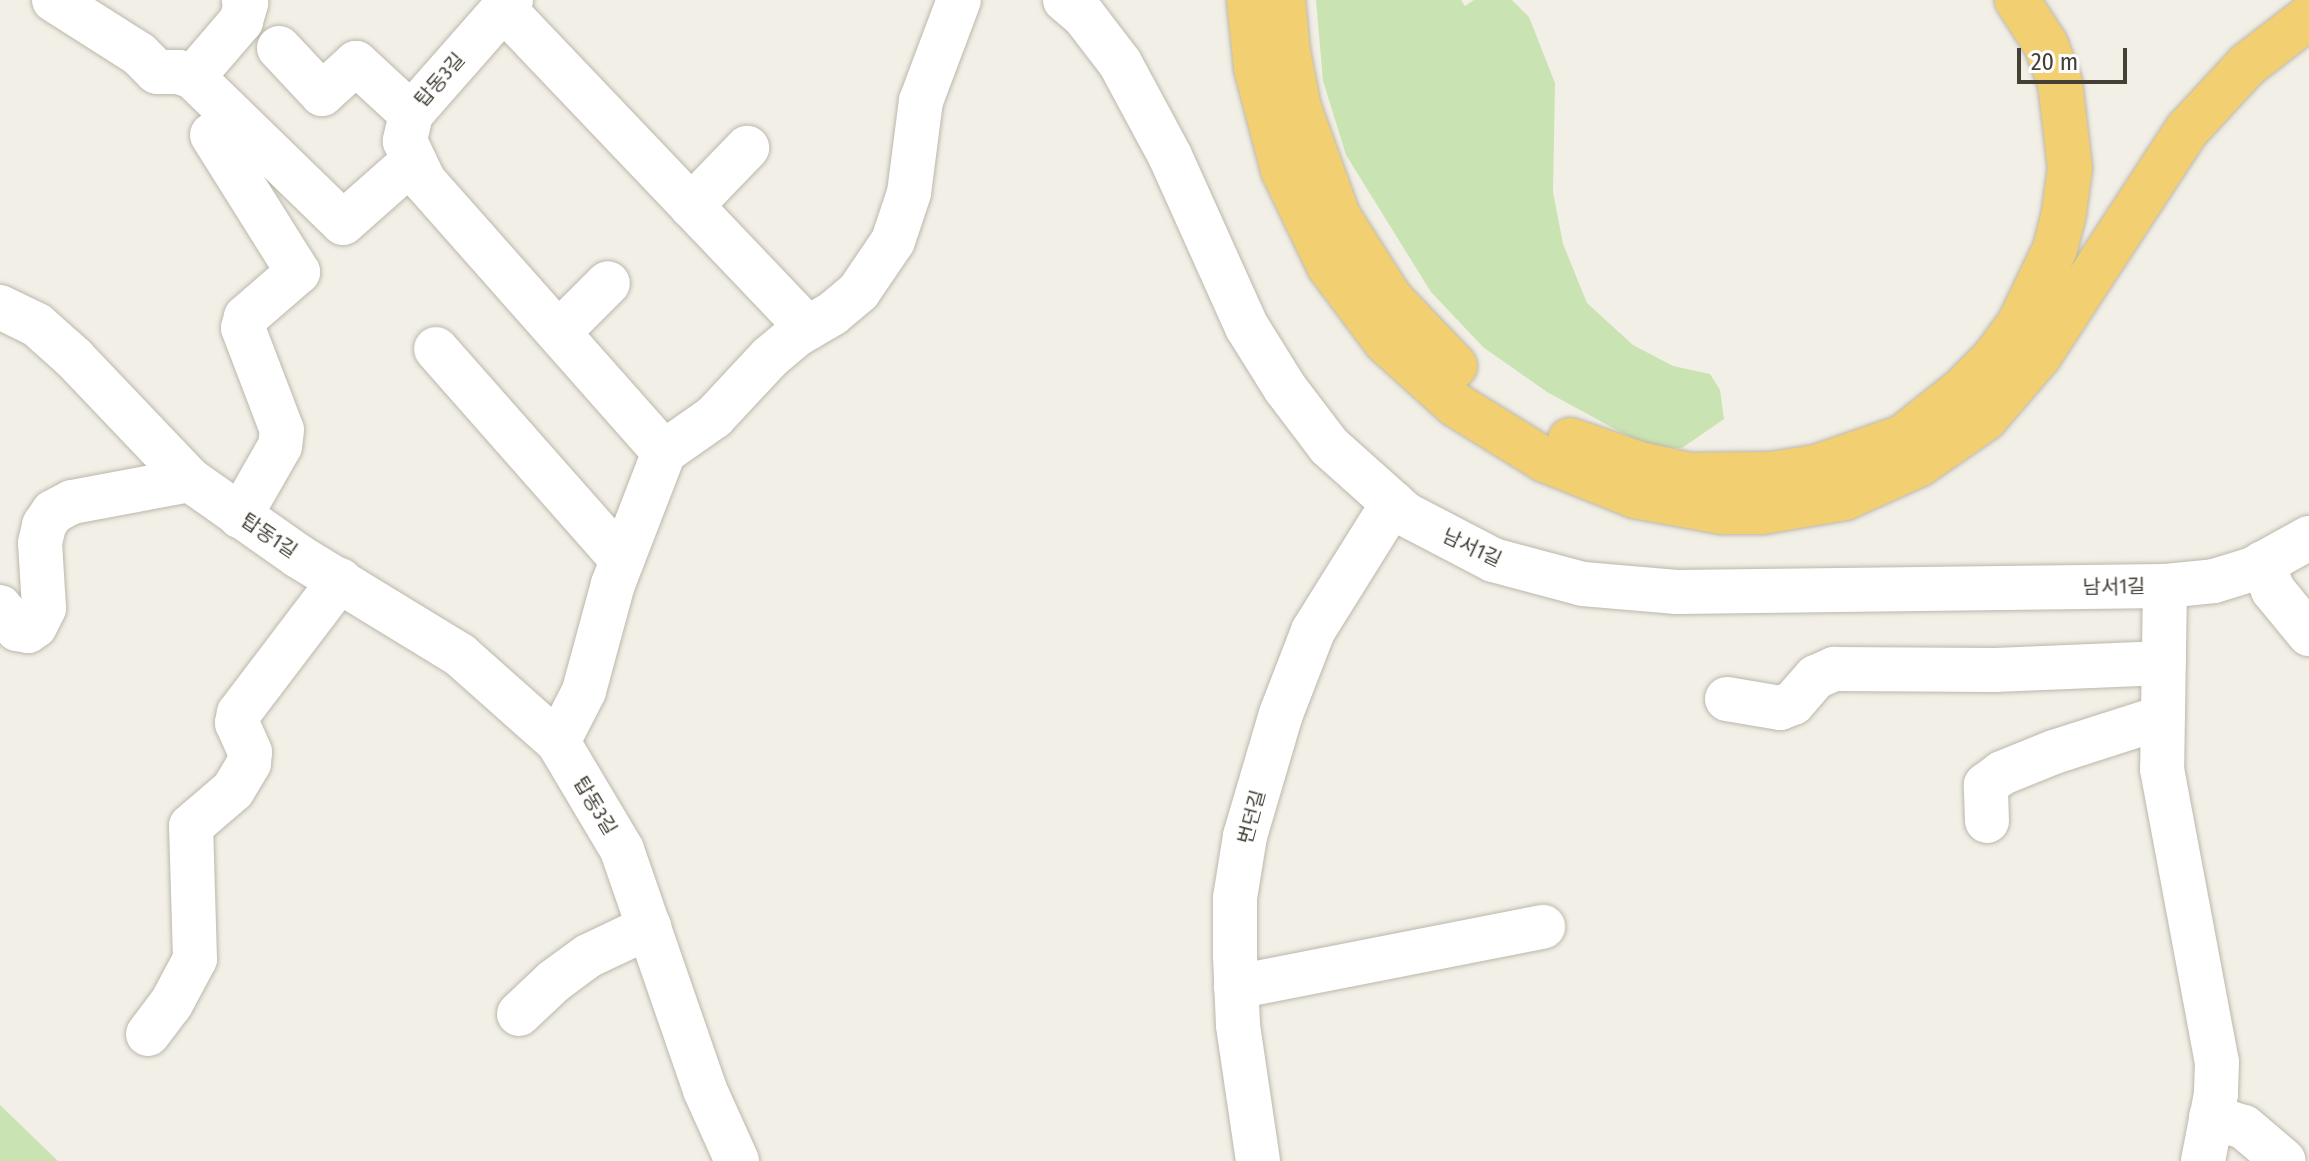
<!DOCTYPE html>
<meta charset="utf-8">
<style>
body{margin:0}
#map{position:relative;width:2309px;height:1161px;overflow:hidden;background:#f2efe7;font-family:"Fira Sans Condensed","Noto Sans KR",sans-serif}
div>[style]{position:absolute}
[style*='--x']{left:calc(var(--x)*1px);top:calc(var(--y)*1px);width:calc(var(--w)*1px);rotate:calc(var(--a)*1deg)}
.green>*{inset:0;background:#cae3b2}
.roads{filter:drop-shadow(0 0 2px #bcb7aa) drop-shadow(0 0 2px #bcb7aa)}
.minor>*{height:44px;margin:-22px;padding:0 22px;transform-origin:22px;border-radius:22px;background:#fff}
.highway>*{height:44px;margin:-22px;padding:0 22px;transform-origin:22px;border-radius:22px;background:#f2d071}
span{translate:-50% -50%;white-space:nowrap;text-align:center;line-height:1.15;-webkit-text-stroke:7px #fff;paint-order:stroke}
.street-label{font-size:20px;color:#444036}
.scale{position:absolute;left:2017px;top:48px;width:110px;height:36px;box-sizing:border-box;border:4px solid #444036;border-top:0;padding-left:10px;font-size:24px;line-height:28px;white-space:nowrap;color:#444036;-webkit-text-stroke:6px #fff;paint-order:stroke}
</style>
<div id="map">
<div class="green">
<i style="clip-path:polygon(1316px 0,1461px 0,1465px 6px,1474px 0,1512px 0,1529px 17px,1555px 83px,1553px 192px,1563px 244px,1587px 303px,1633px 345px,1673px 366px,1710px 374px,1720px 390px,1724px 419px,1682px 448px,1648px 447px,1547px 392px,1483px 347px,1431px 292px,1346px 155px,1323px 81px)"></i>
<i style="clip-path:polygon(0 1105px,58px 1161px,0 1161px)"></i>
</div>
<div class="roads">
<div class="minor">
<i style="--x:54;--y:0;--w:101;--a:32.4"></i>
<i style="--x:139;--y:54;--w:25;--a:45"></i>
<i style="--x:157;--y:72;--w:22;--a:0"></i>
<i style="--x:179;--y:72;--w:15;--a:20"></i>
<i style="--x:193;--y:77;--w:209;--a:44.2"></i>
<i style="--x:343;--y:223;--w:92;--a:-41.5"></i>
<i style="--x:511;--y:0;--w:152;--a:131.3"></i>
<i style="--x:411;--y:114;--w:28;--a:103"></i>
<i style="--x:405;--y:141;--w:44;--a:64.6"></i>
<i style="--x:424;--y:181;--w:362;--a:48.5"></i>
<i style="--x:664;--y:452;--w:142;--a:111.1"></i>
<i style="--x:613;--y:584;--w:111;--a:105.2"></i>
<i style="--x:584;--y:691;--w:57;--a:117"></i>
<i style="--x:558;--y:742;--w:126;--a:59.3"></i>
<i style="--x:622;--y:850;--w:254;--a:70.9"></i>
<i style="--x:705;--y:1090;--w:78;--a:65.7"></i>
<i style="--x:1065;--y:0;--w:25;--a:40"></i>
<i style="--x:1084;--y:16;--w:59;--a:52.5"></i>
<i style="--x:1120;--y:63;--w:106;--a:61.7"></i>
<i style="--x:1170;--y:156;--w:188;--a:65.8"></i>
<i style="--x:1247;--y:327;--w:72;--a:58.1"></i>
<i style="--x:1285;--y:388;--w:73;--a:52.8"></i>
<i style="--x:1329;--y:446;--w:102;--a:41.8"></i>
<i style="--x:1405;--y:514;--w:99;--a:27.6"></i>
<i style="--x:1493;--y:560;--w:93;--a:14.9"></i>
<i style="--x:1583;--y:584;--w:94;--a:4.9"></i>
<i style="--x:1677;--y:592;--w:488;--a:-0.7"></i>
<i style="--x:2165;--y:586;--w:49;--a:-5.8"></i>
<i style="--x:2214;--y:581;--w:41;--a:-17.1"></i>
<i style="--x:2253;--y:569;--w:64;--a:-29"></i>
<i style="--x:503;--y:8;--w:442;--a:46.4"></i>
<i style="--x:279;--y:48;--w:63;--a:46.9"></i>
<i style="--x:322;--y:94;--w:46;--a:-42.4"></i>
<i style="--x:356;--y:63;--w:75;--a:42.8"></i>
<i style="--x:193;--y:77;--w:74;--a:-49.4"></i>
<i style="--x:241;--y:21;--w:19;--a:-74"></i>
<i style="--x:246;--y:3;--w:4;--a:-124"></i>
<i style="--x:212;--y:135;--w:162;--a:57.9"></i>
<i style="--x:298;--y:272;--w:69;--a:139.1"></i>
<i style="--x:246;--y:317;--w:11;--a:105"></i>
<i style="--x:243;--y:328;--w:109;--a:69.1"></i>
<i style="--x:282;--y:430;--w:16;--a:97"></i>
<i style="--x:280;--y:446;--w:81;--a:119.7"></i>
<i style="--x:691;--y:206;--w:81;--a:-46"></i>
<i style="--x:0;--y:307;--w:41;--a:25.9"></i>
<i style="--x:37;--y:325;--w:50;--a:41.7"></i>
<i style="--x:74;--y:358;--w:168;--a:46.4"></i>
<i style="--x:190;--y:480;--w:132;--a:35.1"></i>
<i style="--x:298;--y:556;--w:190;--a:31.4"></i>
<i style="--x:460;--y:655;--w:131;--a:41.6"></i>
<i style="--x:559;--y:332;--w:69;--a:-45"></i>
<i style="--x:436;--y:349;--w:281;--a:48.6"></i>
<i style="--x:664;--y:452;--w:61;--a:-35"></i>
<i style="--x:714;--y:417;--w:82;--a:-47"></i>
<i style="--x:770;--y:357;--w:34;--a:-40"></i>
<i style="--x:796;--y:335;--w:42;--a:-30.3"></i>
<i style="--x:832;--y:314;--w:35;--a:-40"></i>
<i style="--x:859;--y:291;--w:60;--a:-55.8"></i>
<i style="--x:893;--y:241;--w:51;--a:-71.6"></i>
<i style="--x:909;--y:193;--w:93;--a:-82.6"></i>
<i style="--x:921;--y:101;--w:108;--a:-69.4"></i>
<i style="--x:2263;--y:563;--w:29;--a:70"></i>
<i style="--x:2273;--y:590;--w:57;--a:50.7"></i>
<i style="--x:2165;--y:586;--w:183;--a:90.9"></i>
<i style="--x:2162;--y:769;--w:298;--a:79.4"></i>
<i style="--x:2217;--y:1062;--w:32;--a:92"></i>
<i style="--x:2216;--y:1094;--w:68;--a:101"></i>
<i style="--x:0;--y:607;--w:28;--a:52"></i>
<i style="--x:17;--y:629;--w:11;--a:10"></i>
<i style="--x:28;--y:631;--w:9;--a:-36"></i>
<i style="--x:35;--y:626;--w:20;--a:-63"></i>
<i style="--x:44;--y:608;--w:65;--a:-93.5"></i>
<i style="--x:40;--y:543;--w:18;--a:-77"></i>
<i style="--x:44;--y:525;--w:16;--a:-55"></i>
<i style="--x:53;--y:512;--w:21;--a:-28"></i>
<i style="--x:72;--y:502;--w:120;--a:-10.6"></i>
<i style="--x:1727;--y:699;--w:54;--a:9.6"></i>
<i style="--x:1780;--y:708;--w:14;--a:-21"></i>
<i style="--x:1793;--y:703;--w:35;--a:-49"></i>
<i style="--x:1816;--y:677;--w:20;--a:-24"></i>
<i style="--x:1834;--y:669;--w:161;--a:0.4"></i>
<i style="--x:1995;--y:670;--w:169;--a:-2.4"></i>
<i style="--x:1987;--y:821;--w:36;--a:-92"></i>
<i style="--x:1986;--y:785;--w:20;--a:-37"></i>
<i style="--x:2002;--y:773;--w:56;--a:-22"></i>
<i style="--x:2054;--y:752;--w:114;--a:-17.8"></i>
<i style="--x:1236;--y:987;--w:313;--a:-11.1"></i>
<i style="--x:519;--y:1014;--w:48;--a:-43.3"></i>
<i style="--x:554;--y:981;--w:42;--a:-36.3"></i>
<i style="--x:588;--y:956;--w:68;--a:-25.4"></i>
<i style="--x:148;--y:1034;--w:38;--a:-53"></i>
<i style="--x:171;--y:1004;--w:51;--a:-61.9"></i>
<i style="--x:195;--y:959;--w:133;--a:-91.7"></i>
<i style="--x:191;--y:826;--w:55;--a:-40.6"></i>
<i style="--x:233;--y:790;--w:31;--a:-59"></i>
<i style="--x:249;--y:763;--w:11;--a:-85"></i>
<i style="--x:250;--y:752;--w:32;--a:-114"></i>
<i style="--x:237;--y:723;--w:10;--a:-79"></i>
<i style="--x:239;--y:713;--w:167;--a:-52.8"></i>
<i style="--x:2211;--y:1117;--w:34;--a:17"></i>
<i style="--x:2244;--y:1127;--w:52;--a:40.4"></i>
<i style="--x:1258;--y:1161;--w:137;--a:-98.4"></i>
<i style="--x:1238;--y:1025;--w:69;--a:-92.5"></i>
<i style="--x:1235;--y:956;--w:58;--a:-90"></i>
<i style="--x:1235;--y:898;--w:63;--a:-80.8"></i>
<i style="--x:1245;--y:836;--w:127;--a:-73.6"></i>
<i style="--x:1281;--y:714;--w:89;--a:-68.9"></i>
<i style="--x:1313;--y:631;--w:151;--a:-58"></i>
</div>
<div class="highway">
<i style="--x:1249;--y:0;--w:68;--a:84.1"></i>
<i style="--x:1256;--y:68;--w:106;--a:75.2"></i>
<i style="--x:1283;--y:170;--w:106;--a:64.4"></i>
<i style="--x:1329;--y:266;--w:95;--a:53.1"></i>
<i style="--x:1386;--y:342;--w:94;--a:42"></i>
<i style="--x:1456;--y:405;--w:105;--a:31.7"></i>
<i style="--x:1545;--y:460;--w:97;--a:21.8"></i>
<i style="--x:1635;--y:496;--w:88;--a:10.4"></i>
<i style="--x:1722;--y:512;--w:40;--a:0"></i>
<i style="--x:1762;--y:512;--w:84;--a:-9.6"></i>
<i style="--x:1845;--y:498;--w:82;--a:-24.4"></i>
<i style="--x:1920;--y:464;--w:79;--a:-34.7"></i>
<i style="--x:1985;--y:419;--w:83;--a:-49.4"></i>
<i style="--x:2039;--y:356;--w:270;--a:-56.8"></i>
<i style="--x:2187;--y:130;--w:88;--a:-47.3"></i>
<i style="--x:2247;--y:65;--w:78;--a:-37.7"></i>
<i style="--x:1283;--y:0;--w:52;--a:84.5"></i>
<i style="--x:1288;--y:52;--w:57;--a:78.9"></i>
<i style="--x:1299;--y:108;--w:115;--a:70.1"></i>
<i style="--x:1338;--y:216;--w:97;--a:57.6"></i>
<i style="--x:1390;--y:298;--w:94;--a:46.3"></i>
<i style="--x:1570;--y:440;--w:74;--a:18.9"></i>
<i style="--x:1640;--y:464;--w:50;--a:12.7"></i>
<i style="--x:1689;--y:475;--w:83;--a:-0.7"></i>
<i style="--x:1772;--y:474;--w:45;--a:-9"></i>
<i style="--x:1816;--y:467;--w:92;--a:-19"></i>
<i style="--x:1903;--y:437;--w:75;--a:-38.5"></i>
<i style="--x:1962;--y:390;--w:44;--a:-45"></i>
<i style="--x:1993;--y:359;--w:44;--a:-53.4"></i>
<i style="--x:2019;--y:324;--w:83;--a:-64.4"></i>
<i style="--x:2055;--y:249;--w:38;--a:-76"></i>
<i style="--x:2064;--y:212;--w:44;--a:-82.2"></i>
<i style="--x:2070;--y:168;--w:86;--a:-96.7"></i>
<i style="--x:2060;--y:83;--w:40;--a:-110.2"></i>
<i style="--x:2046;--y:45;--w:54;--a:-122.8"></i>
</div>
</div>
<div class="street-label">
<span style="left:440px;top:80px;rotate:-49deg">탑동3길</span>
<span style="left:269px;top:536px;rotate:34deg">탑동1길</span>
<span style="left:1472px;top:548px;rotate:25deg">남서1길</span>
<span style="left:2114px;top:587px;rotate:-1deg">남서1길</span>
<span style="left:595px;top:806px;rotate:59deg">탑동3길</span>
<span style="left:1252px;top:817px;rotate:-75deg">번던길</span>
</div>
<div class="scale">20 m</div>
</div>
